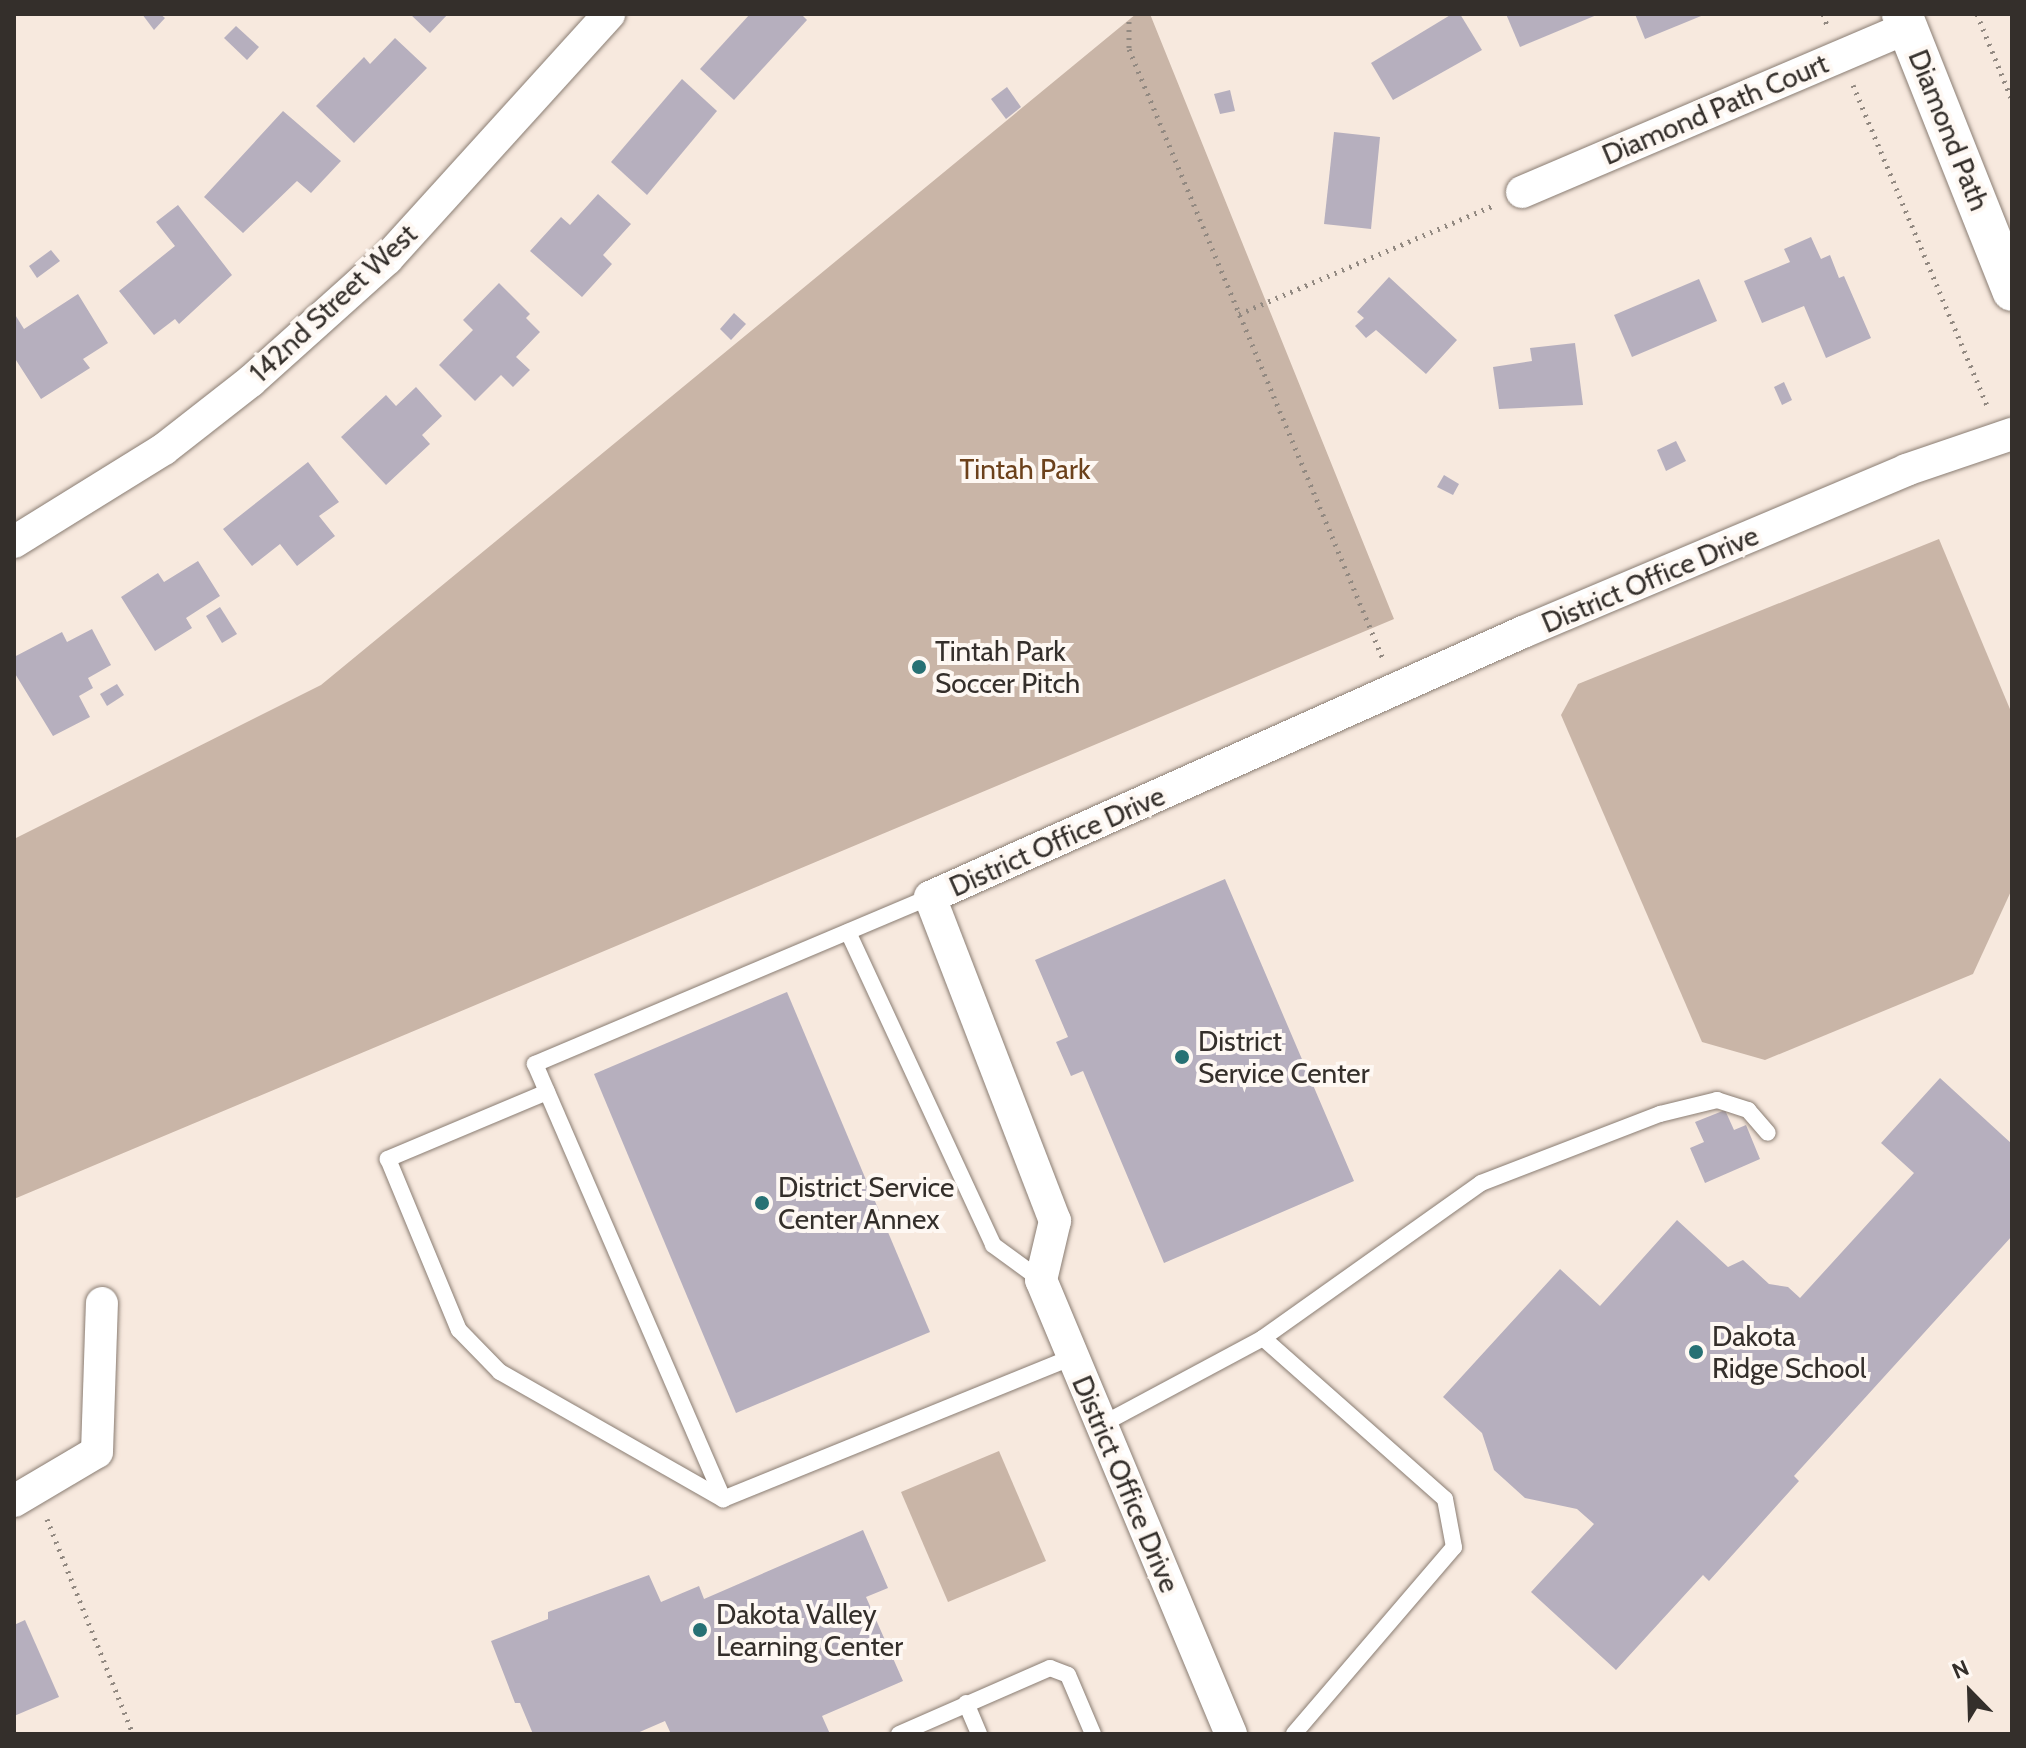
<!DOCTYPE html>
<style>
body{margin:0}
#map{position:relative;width:2026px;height:1748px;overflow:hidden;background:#f7e9de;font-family:Cabin,sans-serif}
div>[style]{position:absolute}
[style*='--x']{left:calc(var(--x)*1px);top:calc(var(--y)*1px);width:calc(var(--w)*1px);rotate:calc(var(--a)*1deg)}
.green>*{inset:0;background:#c9b5a7}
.building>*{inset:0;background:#b6afbe}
.path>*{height:5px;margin-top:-2.5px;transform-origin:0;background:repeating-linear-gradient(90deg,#928981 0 2px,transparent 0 8px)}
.roads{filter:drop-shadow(0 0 2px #8a7d73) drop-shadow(0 0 2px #8a7d73)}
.service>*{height:16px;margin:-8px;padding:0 8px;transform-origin:8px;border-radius:8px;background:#fff}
.minor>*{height:32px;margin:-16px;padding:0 16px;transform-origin:16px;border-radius:16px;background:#fff}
.tertiary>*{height:40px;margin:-20px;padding:0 20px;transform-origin:20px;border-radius:20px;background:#fff}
.dots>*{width:22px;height:22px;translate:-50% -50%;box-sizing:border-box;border:4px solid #fef8f3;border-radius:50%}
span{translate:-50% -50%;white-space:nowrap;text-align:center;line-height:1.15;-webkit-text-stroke:8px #fef8f3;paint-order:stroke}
.street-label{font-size:28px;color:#342f2b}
.park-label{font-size:28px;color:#6c411b}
.poi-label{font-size:28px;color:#342f2b}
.left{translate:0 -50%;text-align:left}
.frame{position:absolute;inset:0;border:16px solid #342f2b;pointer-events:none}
.north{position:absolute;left:1930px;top:1652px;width:80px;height:80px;-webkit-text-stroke:6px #fef8f3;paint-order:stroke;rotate:337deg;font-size:22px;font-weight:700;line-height:32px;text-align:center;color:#342f2b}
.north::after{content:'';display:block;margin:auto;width:28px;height:36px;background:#342f2b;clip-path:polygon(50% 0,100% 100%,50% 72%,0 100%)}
</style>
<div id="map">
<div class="green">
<i style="clip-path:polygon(1136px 14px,1150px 14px,1394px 619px,14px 1199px,14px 839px,321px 685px)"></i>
<i style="clip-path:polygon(1939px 539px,2012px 714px,2012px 889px,1973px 974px,1765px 1060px,1702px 1042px,1561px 715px,1578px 684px)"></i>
<i style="clip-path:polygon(999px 1451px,1046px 1561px,948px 1602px,901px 1492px)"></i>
</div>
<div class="building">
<i style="clip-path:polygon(142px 14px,160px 14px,165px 18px,154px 30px)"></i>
<i style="clip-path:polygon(410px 14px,448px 14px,430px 33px)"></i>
<i style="clip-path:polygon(750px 14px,801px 14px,807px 20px,734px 100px,700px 69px)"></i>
<i style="clip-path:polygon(1452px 14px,1460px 14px,1482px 50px,1393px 100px,1371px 63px)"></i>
<i style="clip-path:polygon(1506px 14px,1599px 14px,1520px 47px)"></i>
<i style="clip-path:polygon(1635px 14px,1706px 14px,1645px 39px)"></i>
<i style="clip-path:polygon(236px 26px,259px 47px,247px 60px,224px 38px)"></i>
<i style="clip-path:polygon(395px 38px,427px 68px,354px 143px,316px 106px,364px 57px,370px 64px)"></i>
<i style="clip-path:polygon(682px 79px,717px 111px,647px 195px,611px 162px)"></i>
<i style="clip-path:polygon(1007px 87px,1021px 107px,1006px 119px,991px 99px)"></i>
<i style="clip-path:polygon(1230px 90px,1235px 111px,1220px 114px,1214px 94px)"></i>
<i style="clip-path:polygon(283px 111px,341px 161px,311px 193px,297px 181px,243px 233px,204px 197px)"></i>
<i style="clip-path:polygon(1334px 132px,1380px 137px,1371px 229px,1324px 224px)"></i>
<i style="clip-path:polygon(598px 194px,631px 224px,603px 255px,612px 264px,582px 297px,530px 251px,561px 217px,570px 225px)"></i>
<i style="clip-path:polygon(178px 205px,232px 275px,179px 324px,175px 319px,154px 335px,119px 291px,175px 246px,156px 222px)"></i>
<i style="clip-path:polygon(1811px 237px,1821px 259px,1830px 255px,1839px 278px,1844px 276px,1871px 338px,1826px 358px,1804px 306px,1762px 323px,1744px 281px,1790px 262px,1784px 249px)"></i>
<i style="clip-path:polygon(51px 250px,60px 261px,37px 278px,29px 266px)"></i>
<i style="clip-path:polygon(1389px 277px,1457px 340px,1426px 374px,1376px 330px,1366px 338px,1355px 326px,1364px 318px,1357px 312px)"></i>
<i style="clip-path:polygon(1699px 279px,1717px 321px,1632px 357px,1614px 315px)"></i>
<i style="clip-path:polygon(499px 283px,530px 314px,526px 318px,540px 332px,516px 357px,530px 370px,513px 387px,501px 375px,475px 401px,439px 365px,473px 330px,463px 320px)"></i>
<i style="clip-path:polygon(78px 294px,108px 343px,83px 359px,90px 368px,41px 399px,14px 357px,14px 313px,24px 329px)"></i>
<i style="clip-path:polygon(734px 313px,746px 324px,731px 340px,720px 329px)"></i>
<i style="clip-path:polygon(1575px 343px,1583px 405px,1499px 409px,1493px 367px,1532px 361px,1530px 348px)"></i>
<i style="clip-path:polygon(1784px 382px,1792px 400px,1782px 405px,1774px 387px)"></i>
<i style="clip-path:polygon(416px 387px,442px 416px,422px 435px,430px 444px,386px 485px,341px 437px,386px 395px,396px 406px)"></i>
<i style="clip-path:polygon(1676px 441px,1686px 461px,1666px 471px,1657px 450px)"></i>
<i style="clip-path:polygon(308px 462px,339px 502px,319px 516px,335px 536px,297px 566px,280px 544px,252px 566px,223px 529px)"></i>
<i style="clip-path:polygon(1444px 475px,1459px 484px,1453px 495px,1437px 487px)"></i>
<i style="clip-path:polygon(198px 561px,220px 596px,186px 618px,192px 628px,155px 651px,121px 597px,158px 573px,164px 582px)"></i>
<i style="clip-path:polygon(220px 607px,237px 634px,222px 643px,206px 616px)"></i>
<i style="clip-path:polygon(92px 629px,111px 665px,88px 678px,93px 688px,79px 696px,90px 717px,53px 736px,14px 672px,14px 657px,62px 632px,67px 642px)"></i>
<i style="clip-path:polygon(117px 684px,124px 695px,107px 706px,100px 694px)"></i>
<i style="clip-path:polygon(1225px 879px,1354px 1181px,1164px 1263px,1083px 1071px,1071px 1076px,1056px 1042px,1068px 1037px,1035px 960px)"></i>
<i style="clip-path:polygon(787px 992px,930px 1332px,736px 1413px,594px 1074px)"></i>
<i style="clip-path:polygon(1940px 1078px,2012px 1144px,2012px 1236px,1794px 1476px,1799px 1481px,1709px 1581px,1703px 1575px,1616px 1670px,1531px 1592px,1594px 1524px,1577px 1509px,1525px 1498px,1494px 1470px,1482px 1433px,1443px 1397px,1560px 1269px,1600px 1306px,1677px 1220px,1728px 1267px,1743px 1260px,1769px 1284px,1788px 1287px,1800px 1298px,1914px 1173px,1881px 1143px)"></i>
<i style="clip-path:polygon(1725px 1110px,1734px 1130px,1746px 1125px,1760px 1159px,1705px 1183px,1690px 1148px,1704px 1142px,1695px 1122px)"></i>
<i style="clip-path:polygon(863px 1530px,888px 1588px,866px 1597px,903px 1681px,822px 1716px,830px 1734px,671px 1734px,665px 1721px,635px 1734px,533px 1734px,520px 1703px,515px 1703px,491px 1641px,548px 1619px,548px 1612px,649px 1575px,661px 1602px,699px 1586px,704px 1599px)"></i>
<i style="clip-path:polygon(25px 1620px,59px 1697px,14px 1716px,14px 1625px)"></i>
</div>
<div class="path">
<i style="--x:1129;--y:14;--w:35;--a:90"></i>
<i style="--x:1129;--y:49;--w:661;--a:67.39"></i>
<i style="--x:1823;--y:14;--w:12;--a:70"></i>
<i style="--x:1977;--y:14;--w:93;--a:67.9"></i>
<i style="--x:1853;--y:85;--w:350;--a:67.3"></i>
<i style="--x:1239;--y:314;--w:275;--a:-23.1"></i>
<i style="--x:47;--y:1519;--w:232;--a:68.2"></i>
</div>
<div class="roads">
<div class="service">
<i style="--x:930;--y:897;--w:429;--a:157.1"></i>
<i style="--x:535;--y:1064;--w:474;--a:66.6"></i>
<i style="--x:723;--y:1499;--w:378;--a:-22.1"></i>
<i style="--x:848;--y:932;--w:345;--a:65.1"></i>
<i style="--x:993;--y:1245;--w:59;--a:36.1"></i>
<i style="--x:547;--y:1092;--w:173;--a:157.2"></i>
<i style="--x:388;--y:1159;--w:185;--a:67.5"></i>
<i style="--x:459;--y:1330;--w:59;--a:45.7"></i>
<i style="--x:500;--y:1372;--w:257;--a:29.7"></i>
<i style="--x:1263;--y:1338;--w:243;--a:41.5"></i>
<i style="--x:1445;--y:1499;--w:49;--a:79.4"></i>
<i style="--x:1454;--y:1547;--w:246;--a:130.6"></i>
<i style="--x:1101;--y:1425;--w:184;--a:-28.2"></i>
<i style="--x:1263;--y:1338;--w:267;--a:-35.4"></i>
<i style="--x:1481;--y:1183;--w:192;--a:-21.1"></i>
<i style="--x:1660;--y:1114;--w:59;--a:-13.8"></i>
<i style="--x:1717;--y:1100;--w:33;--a:18"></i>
<i style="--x:1748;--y:1110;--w:30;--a:49"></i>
<i style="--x:966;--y:1703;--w:34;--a:67"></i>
<i style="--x:899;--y:1734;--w:165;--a:-23.6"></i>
<i style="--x:1050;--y:1668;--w:19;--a:21"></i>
<i style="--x:1068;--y:1675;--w:64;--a:67"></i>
</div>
<div class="minor">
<i style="--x:1522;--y:192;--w:420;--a:-23.1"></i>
<i style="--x:14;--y:542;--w:176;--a:-31.8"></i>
<i style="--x:164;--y:449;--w:110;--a:-38"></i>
<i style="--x:251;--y:381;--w:183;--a:-41.9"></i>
<i style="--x:387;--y:259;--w:331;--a:-47.8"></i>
<i style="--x:14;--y:1501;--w:96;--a:-30.6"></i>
<i style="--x:97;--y:1452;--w:149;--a:-88.1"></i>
<i style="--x:1231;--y:1734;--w:492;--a:-112.7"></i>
<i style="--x:1041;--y:1280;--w:61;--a:-76.7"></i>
<i style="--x:1055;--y:1221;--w:347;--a:-111.1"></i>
<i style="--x:930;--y:897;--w:650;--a:-24.08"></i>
<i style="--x:1523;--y:632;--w:416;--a:-22.9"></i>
<i style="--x:1906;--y:470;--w:112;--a:-18.8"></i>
</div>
<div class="tertiary">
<i style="--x:1902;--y:14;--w:298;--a:68.3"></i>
</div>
</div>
<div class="dots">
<i style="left:919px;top:667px;background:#277174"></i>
<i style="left:1182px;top:1057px;background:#277174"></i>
<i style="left:762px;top:1203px;background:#277174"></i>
<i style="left:1696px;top:1352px;background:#277174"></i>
<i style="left:700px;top:1630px;background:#277174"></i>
</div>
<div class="street-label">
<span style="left:1715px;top:109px;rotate:-23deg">Diamond Path Court</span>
<span style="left:1949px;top:130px;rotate:68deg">Diamond Path</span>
<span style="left:333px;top:303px;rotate:-43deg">142nd Street West</span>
<span style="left:1650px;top:579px;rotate:-23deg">District Office Drive</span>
<span style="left:1057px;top:841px;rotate:-24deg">District Office Drive</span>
<span style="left:1126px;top:1484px;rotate:67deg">District Office Drive</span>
</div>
<div class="park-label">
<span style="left:1025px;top:469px">Tintah Park</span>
</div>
<div class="poi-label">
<span class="left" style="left:935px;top:667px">Tintah Park<br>Soccer Pitch</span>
<span class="left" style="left:1198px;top:1057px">District<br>Service Center</span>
<span class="left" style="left:778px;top:1203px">District Service<br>Center Annex</span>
<span class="left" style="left:1712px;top:1352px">Dakota<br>Ridge School</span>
<span class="left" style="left:716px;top:1630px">Dakota Valley<br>Learning Center</span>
</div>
<div class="frame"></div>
<div class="north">N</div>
</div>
